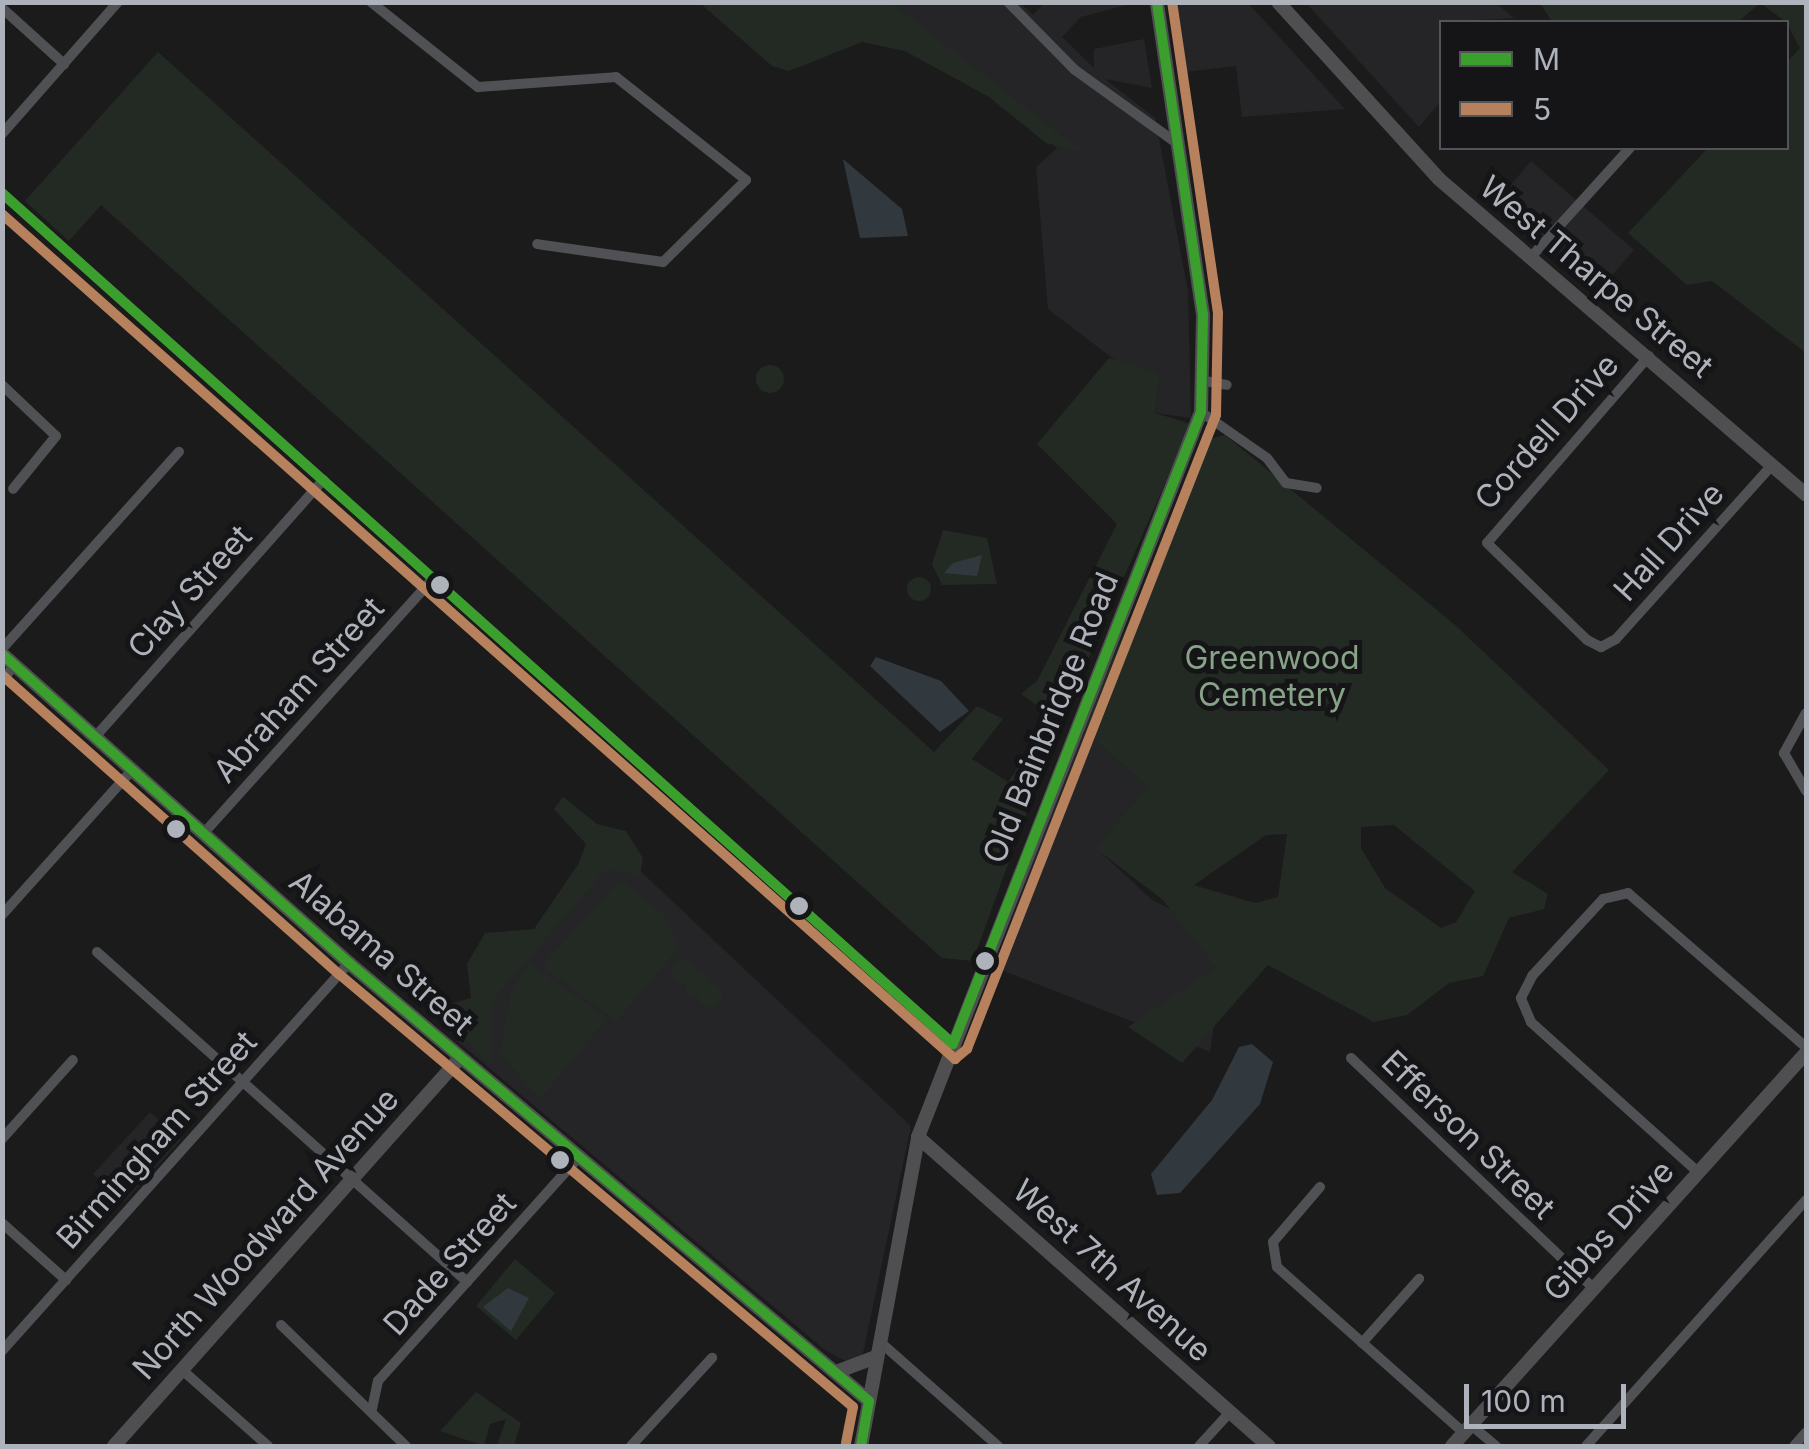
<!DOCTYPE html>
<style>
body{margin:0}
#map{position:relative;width:1809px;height:1449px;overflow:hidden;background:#1b1b1b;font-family:Inter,sans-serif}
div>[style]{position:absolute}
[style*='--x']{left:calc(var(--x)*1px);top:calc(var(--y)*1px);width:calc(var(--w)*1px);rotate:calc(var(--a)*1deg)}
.built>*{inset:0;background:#252527}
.green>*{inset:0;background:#232a24}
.round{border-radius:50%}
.water>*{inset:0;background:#31393e}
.street>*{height:10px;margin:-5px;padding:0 5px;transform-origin:5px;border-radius:5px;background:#505154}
.secondary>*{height:14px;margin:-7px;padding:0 7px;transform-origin:7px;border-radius:7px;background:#4f4f51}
.bus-1>*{height:10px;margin:-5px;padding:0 5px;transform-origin:5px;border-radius:5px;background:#3a9f2d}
.bus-2>*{height:10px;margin:-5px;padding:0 5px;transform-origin:5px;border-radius:5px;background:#b6815c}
.dots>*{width:28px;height:28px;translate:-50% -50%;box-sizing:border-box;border:5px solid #151517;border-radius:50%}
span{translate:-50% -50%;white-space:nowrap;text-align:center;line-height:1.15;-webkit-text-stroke:10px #151517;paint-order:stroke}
.street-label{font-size:32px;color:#aeb2ba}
.park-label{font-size:32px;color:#87a388}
.frame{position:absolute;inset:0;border:5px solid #aeb2ba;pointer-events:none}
.legend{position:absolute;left:1439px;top:20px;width:350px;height:130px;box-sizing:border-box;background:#151517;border:2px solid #525458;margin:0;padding:12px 18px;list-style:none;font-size:30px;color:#aeb2ba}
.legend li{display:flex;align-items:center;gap:20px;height:50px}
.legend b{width:50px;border:2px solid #525458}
.scale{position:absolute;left:1464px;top:1384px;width:162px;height:45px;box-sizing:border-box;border:5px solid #aeb2ba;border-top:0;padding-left:12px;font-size:30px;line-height:35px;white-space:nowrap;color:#aeb2ba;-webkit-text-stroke:8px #151517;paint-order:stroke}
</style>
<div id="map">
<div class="built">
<i style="clip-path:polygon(892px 3px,1020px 3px,1033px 15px,1044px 3px,1134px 3px,1081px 17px,1062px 37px,1094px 68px,1094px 49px,1144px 39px,1152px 88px,1105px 79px,1155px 118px,1188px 291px,1191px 418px,1155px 413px,1160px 375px,1124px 367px,1048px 309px,1036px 167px,1057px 148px)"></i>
<i style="clip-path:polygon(1174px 3px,1248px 3px,1345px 109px,1242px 117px,1236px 66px,1184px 72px)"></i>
<i style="clip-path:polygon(1306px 3px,1496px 3px,1514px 18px,1442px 22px,1441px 101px,1419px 127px)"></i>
<i style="clip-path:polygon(1531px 161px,1634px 250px,1600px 289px,1498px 200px)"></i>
<i style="clip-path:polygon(1082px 729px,1148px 787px,1096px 848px,1152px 900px,1227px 936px,1210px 1052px,994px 967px)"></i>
<i style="clip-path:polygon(617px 849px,911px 1126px,862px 1358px,849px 1363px,825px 1350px,457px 1041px)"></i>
<i style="clip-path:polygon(150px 1112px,181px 1140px,124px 1202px,93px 1174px)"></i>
</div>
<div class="green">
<i style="clip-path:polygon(700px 3px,892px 3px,1082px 152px,1046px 143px,989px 97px,905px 51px,862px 42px,789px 71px,772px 66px)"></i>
<i style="clip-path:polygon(1540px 3px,1806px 3px,1806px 353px,1712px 281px,1687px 285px,1628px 233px,1708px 148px,1786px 148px,1787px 62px,1800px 48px,1786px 22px,1760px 3px,1738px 22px,1552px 22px)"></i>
<i style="clip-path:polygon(158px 52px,934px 752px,977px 706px,1003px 719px,972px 759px,1008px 782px,1032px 747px,1047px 756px,973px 961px,942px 958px,101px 205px,69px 241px,25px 201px)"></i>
<i style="clip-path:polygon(1109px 358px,1160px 375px,1155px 413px,1191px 424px,1064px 714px,1053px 717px,1021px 694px,1037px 681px,1117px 524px,1037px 444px)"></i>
<i class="round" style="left:756px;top:365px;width:28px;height:28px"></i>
<i style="clip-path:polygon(evenodd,1225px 435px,1455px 625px,1609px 770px,1512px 872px,1548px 894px,1544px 909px,1509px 918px,1483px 976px,1449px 983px,1407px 1015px,1374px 1022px,1268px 965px,1182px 1063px,1128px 1027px,1216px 967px,1163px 900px,1095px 848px,1148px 787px,1082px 729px,1209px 439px,1225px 435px,1394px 825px,1475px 891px,1456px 922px,1441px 928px,1385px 888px,1361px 848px,1361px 827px,1394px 825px,1225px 435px,1287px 834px,1278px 897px,1255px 903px,1194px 885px,1266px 835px,1287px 834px)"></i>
<i style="clip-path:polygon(943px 530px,987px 538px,997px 584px,942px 585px,932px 564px)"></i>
<i class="round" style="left:907px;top:577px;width:24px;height:24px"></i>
<i style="clip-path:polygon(563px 797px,597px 824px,626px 831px,643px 858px,640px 875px,605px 870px,493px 1000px,491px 1066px,436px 1008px,471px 998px,467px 964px,485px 933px,534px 929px,579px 863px,586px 844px,554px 809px)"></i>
<i style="clip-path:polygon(620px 880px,663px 914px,679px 947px,617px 1021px,542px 966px)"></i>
<i class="round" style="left:672px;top:960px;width:24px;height:24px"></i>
<i style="clip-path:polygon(529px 963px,607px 1018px,540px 1099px,500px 1054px,511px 990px)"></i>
<i class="round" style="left:685px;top:972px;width:24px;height:24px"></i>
<i class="round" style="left:698px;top:983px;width:24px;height:24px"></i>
<i style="clip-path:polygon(515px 1259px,555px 1293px,516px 1340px,476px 1306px)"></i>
<i style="clip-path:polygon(476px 1392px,521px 1423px,514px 1446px,497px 1446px,506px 1419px,490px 1424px,484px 1446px,440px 1431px)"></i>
</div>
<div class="water">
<i style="clip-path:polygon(843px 159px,902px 209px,908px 236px,860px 238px)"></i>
<i style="clip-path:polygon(982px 555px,977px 576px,944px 573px,953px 563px)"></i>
<i style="clip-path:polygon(876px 657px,941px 681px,969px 711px,940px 732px,870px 666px)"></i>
<i style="clip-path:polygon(1252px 1044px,1273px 1062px,1260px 1104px,1180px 1193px,1157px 1195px,1151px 1174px,1212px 1100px,1239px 1047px)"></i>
<i style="clip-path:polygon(508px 1288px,529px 1298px,511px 1331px,483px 1307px)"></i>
</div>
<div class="street">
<i style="--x:371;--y:2;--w:137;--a:38.5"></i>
<i style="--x:478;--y:87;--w:138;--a:-4.1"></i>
<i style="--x:616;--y:77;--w:166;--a:38.4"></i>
<i style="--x:746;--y:180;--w:117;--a:135.3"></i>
<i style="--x:663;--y:262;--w:127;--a:-171.9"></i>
<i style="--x:1008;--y:2;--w:95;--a:45.4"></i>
<i style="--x:1075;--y:70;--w:127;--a:35.7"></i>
<i style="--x:2;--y:8;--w:84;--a:42.1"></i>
<i style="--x:2;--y:134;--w:176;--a:-48.7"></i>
<i style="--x:2;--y:193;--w:1276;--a:41.82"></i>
<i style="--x:1531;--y:257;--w:147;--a:-47.8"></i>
<i style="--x:1649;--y:356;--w:247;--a:130.9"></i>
<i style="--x:1487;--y:543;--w:139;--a:44.1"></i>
<i style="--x:1587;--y:640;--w:16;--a:27"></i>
<i style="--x:1601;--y:647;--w:17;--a:-28"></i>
<i style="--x:1616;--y:639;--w:234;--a:-48.1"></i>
<i style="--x:1205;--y:381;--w:22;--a:10"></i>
<i style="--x:2;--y:385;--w:74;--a:43.4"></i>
<i style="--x:56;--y:436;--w:68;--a:129.1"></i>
<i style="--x:1201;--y:412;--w:80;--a:34.9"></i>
<i style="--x:1267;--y:458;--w:31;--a:53"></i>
<i style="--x:1286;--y:483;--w:31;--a:9"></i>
<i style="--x:2;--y:649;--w:265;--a:-48.1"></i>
<i style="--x:2;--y:680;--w:20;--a:-49"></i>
<i style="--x:1806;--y:713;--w:46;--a:118.8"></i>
<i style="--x:1784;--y:753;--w:44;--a:59.9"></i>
<i style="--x:95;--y:737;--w:344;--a:-48.4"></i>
<i style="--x:203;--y:834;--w:343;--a:-48"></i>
<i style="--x:2;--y:915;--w:195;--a:-48.1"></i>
<i style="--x:97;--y:952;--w:496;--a:41.7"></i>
<i style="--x:1351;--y:1058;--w:335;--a:43.5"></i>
<i style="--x:2;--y:1139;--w:106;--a:-48.1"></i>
<i style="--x:1699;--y:1173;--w:226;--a:-138.1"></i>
<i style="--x:1531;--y:1022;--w:26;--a:-113"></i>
<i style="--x:1521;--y:998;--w:25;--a:-63"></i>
<i style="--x:1532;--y:976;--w:105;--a:-47.3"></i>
<i style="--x:1603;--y:899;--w:26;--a:-13"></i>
<i style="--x:1628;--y:893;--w:235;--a:40.9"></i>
<i style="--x:1320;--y:1187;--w:72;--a:130.5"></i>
<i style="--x:1273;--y:1242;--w:25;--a:81"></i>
<i style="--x:1277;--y:1267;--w:250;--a:41.6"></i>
<i style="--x:2;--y:1223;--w:86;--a:41.7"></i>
<i style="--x:281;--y:1325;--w:174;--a:44.1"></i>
<i style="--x:879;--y:1341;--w:159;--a:41.4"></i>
<i style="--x:1362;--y:1343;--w:86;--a:-48.3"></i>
<i style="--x:2;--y:1351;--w:521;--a:-48.19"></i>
<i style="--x:181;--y:1369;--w:116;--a:41.5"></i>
<i style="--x:372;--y:1409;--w:29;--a:-78"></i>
<i style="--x:378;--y:1381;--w:300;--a:-48.1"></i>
<i style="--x:1471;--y:1425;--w:33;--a:40"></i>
<i style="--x:631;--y:1446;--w:120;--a:-47.4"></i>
<i style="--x:1199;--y:1446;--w:46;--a:-47.6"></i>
<i style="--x:1586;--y:1446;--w:330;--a:-48.2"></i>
<i style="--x:1794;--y:1446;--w:18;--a:-49"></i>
</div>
<div class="secondary">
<i style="--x:1278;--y:2;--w:239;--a:47.7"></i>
<i style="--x:1439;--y:179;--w:484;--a:40.7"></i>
<i style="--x:2;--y:654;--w:465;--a:41.7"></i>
<i style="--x:349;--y:963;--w:680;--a:40.11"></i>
<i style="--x:918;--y:1137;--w:468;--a:41.4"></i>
<i style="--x:836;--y:1372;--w:43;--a:-20.6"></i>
<i style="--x:114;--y:1446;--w:520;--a:-48.27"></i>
<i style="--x:861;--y:1446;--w:314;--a:-79.5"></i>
<i style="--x:918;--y:1137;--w:778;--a:-68.68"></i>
<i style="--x:1201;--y:412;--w:97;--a:-88.8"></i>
<i style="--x:1203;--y:315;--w:316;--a:-98.4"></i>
<i style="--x:1452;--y:1446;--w:529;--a:-47.99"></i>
</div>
<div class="bus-1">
<i style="--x:2;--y:193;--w:1276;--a:41.82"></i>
<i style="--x:953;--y:1044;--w:679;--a:-68.57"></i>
<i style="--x:1201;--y:412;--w:97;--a:-88.8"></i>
<i style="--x:1203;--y:315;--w:316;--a:-98.4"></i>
<i style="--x:2;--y:654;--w:465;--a:41.7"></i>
<i style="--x:349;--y:963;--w:680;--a:40.11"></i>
<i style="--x:869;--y:1401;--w:46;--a:100.1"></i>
</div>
<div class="bus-2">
<i style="--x:2;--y:214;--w:1274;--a:41.56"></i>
<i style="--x:955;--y:1059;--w:16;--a:-40"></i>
<i style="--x:967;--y:1049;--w:681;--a:-68.56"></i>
<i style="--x:1216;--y:415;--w:102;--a:-88.9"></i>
<i style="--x:1218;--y:313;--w:314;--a:-98.4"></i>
<i style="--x:2;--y:675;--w:451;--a:41.6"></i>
<i style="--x:339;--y:974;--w:672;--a:40.11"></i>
<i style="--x:853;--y:1407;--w:37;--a:101"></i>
</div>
<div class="dots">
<i style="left:440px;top:585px;background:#aeb2ba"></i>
<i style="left:176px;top:829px;background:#aeb2ba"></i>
<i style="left:799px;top:906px;background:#aeb2ba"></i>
<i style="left:985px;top:961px;background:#aeb2ba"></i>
<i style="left:560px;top:1160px;background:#aeb2ba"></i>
</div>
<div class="street-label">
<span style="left:1596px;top:277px;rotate:40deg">West Tharpe Street</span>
<span style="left:1547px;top:432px;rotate:-48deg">Cordell Drive</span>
<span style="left:1669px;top:542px;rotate:-48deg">Hall Drive</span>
<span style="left:190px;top:592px;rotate:-48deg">Clay Street</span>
<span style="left:299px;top:690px;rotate:-48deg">Abraham Street</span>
<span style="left:1051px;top:718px;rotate:-68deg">Old Bainbridge Road</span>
<span style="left:381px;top:953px;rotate:41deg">Alabama Street</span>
<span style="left:1468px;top:1135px;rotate:44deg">Efferson Street</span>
<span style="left:157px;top:1140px;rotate:-48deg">Birmingham Street</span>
<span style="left:1609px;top:1231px;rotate:-48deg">Gibbs Drive</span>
<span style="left:266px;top:1234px;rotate:-48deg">North Woodward Avenue</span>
<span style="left:450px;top:1264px;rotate:-48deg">Dade Street</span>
<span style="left:1112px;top:1271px;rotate:42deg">West 7th Avenue</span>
</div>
<div class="park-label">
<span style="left:1272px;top:677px">Greenwood<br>Cemetery</span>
</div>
<div class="frame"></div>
<ul class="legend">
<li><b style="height:12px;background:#3a9f2d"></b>M</li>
<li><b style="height:12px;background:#b6815c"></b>5</li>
</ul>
<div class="scale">100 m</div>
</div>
